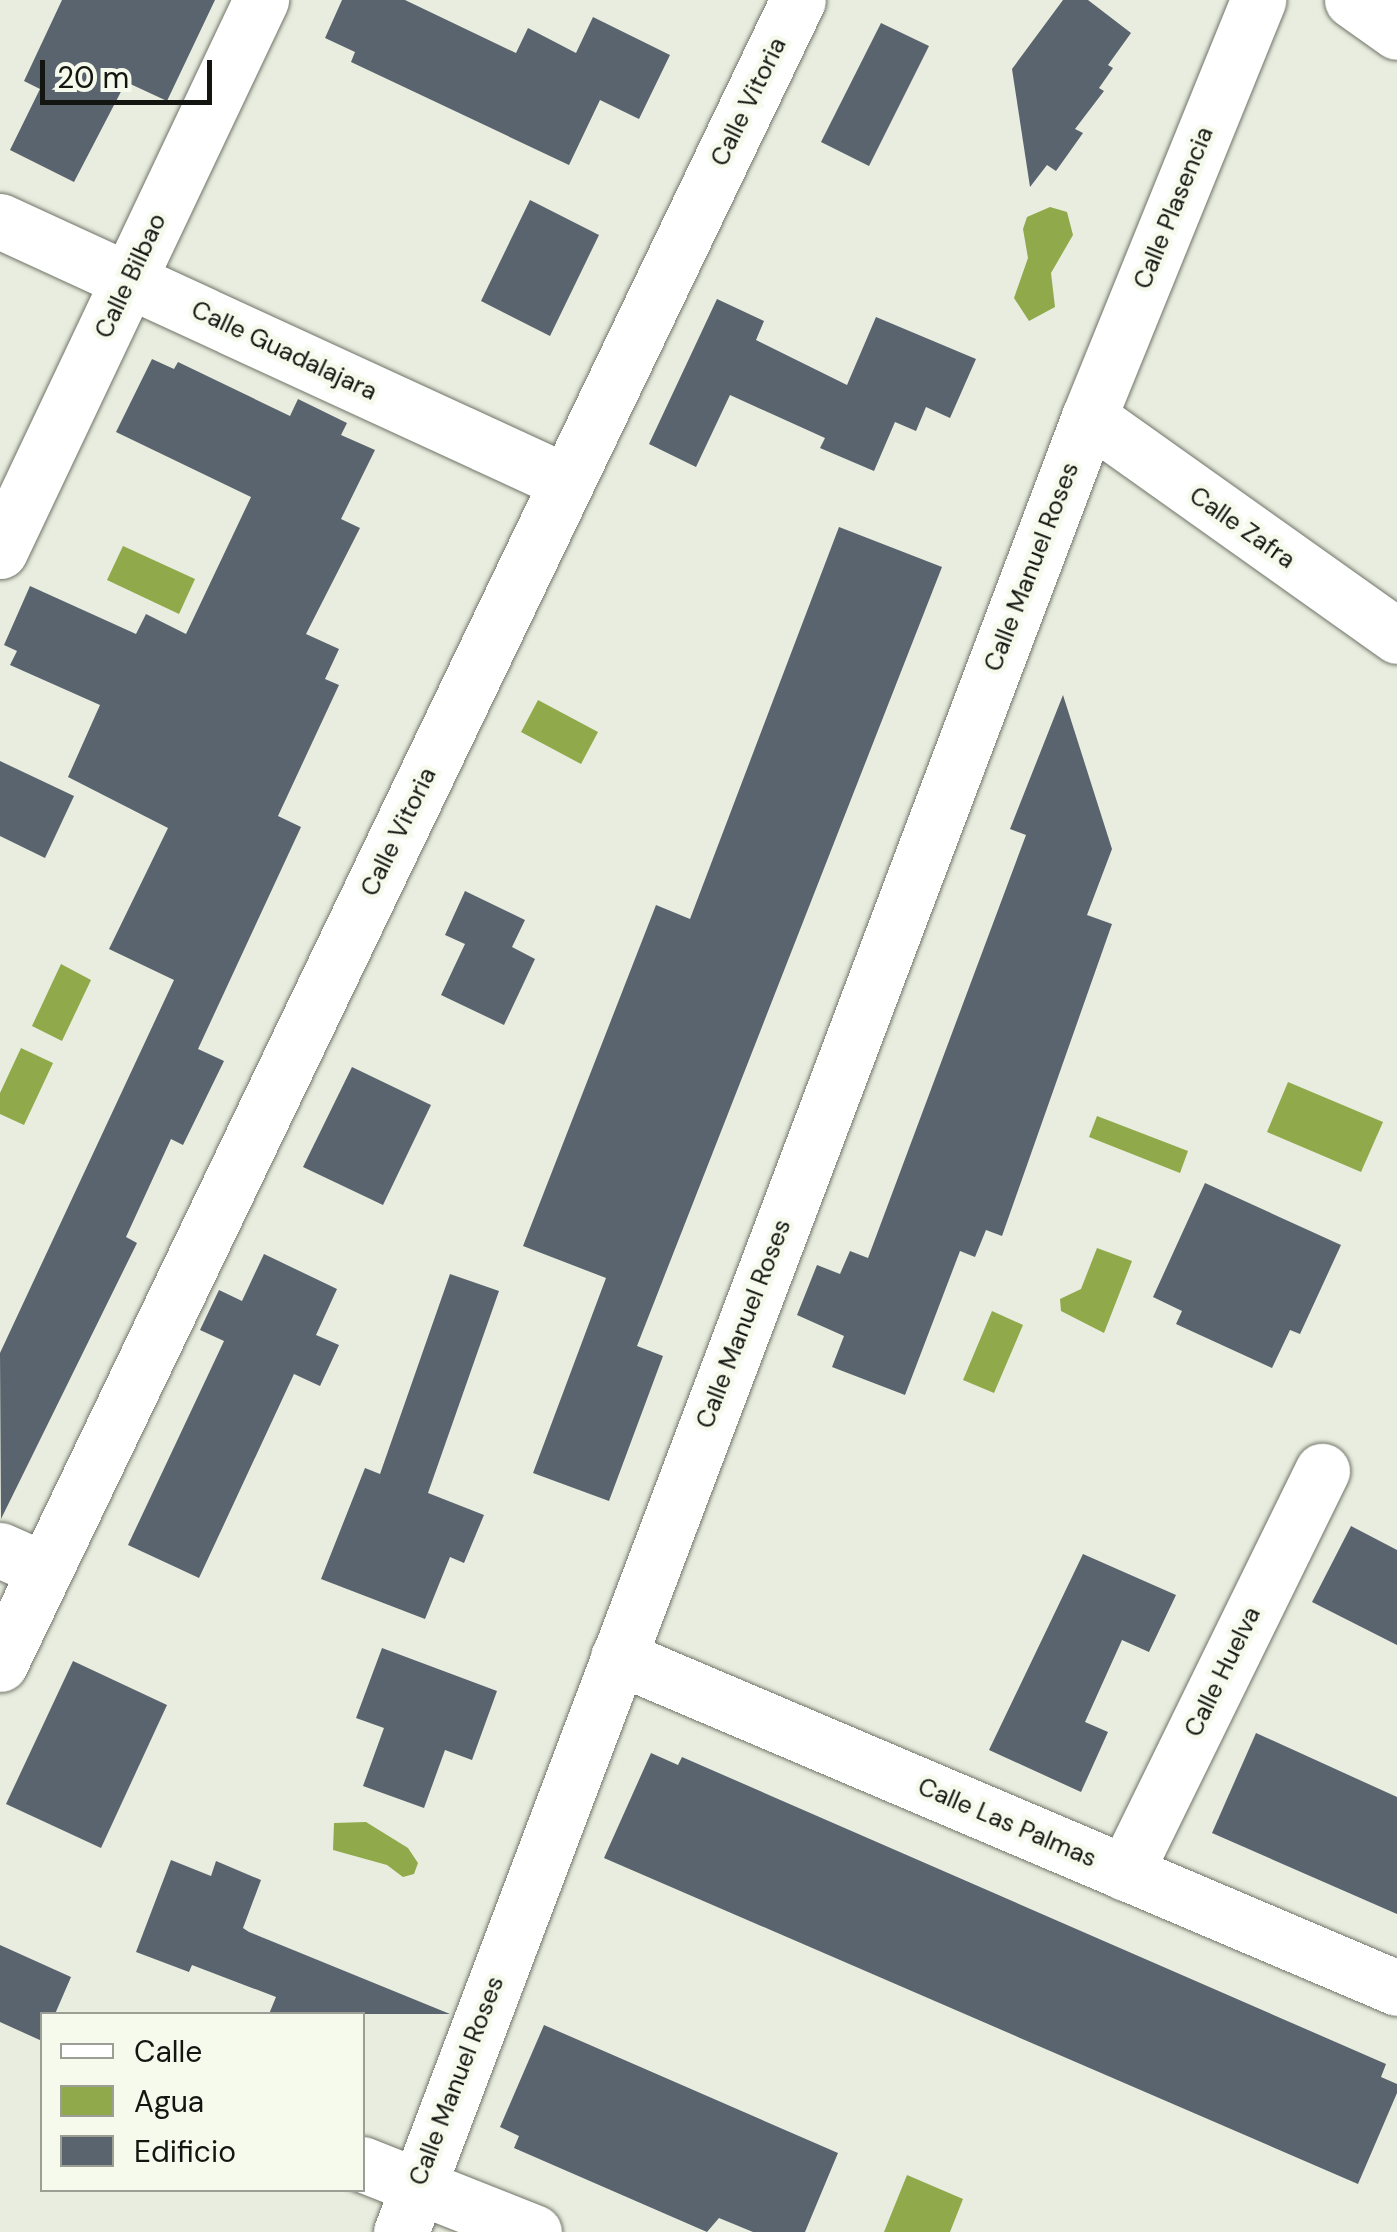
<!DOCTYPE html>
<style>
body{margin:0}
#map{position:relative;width:1397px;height:2232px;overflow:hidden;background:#e8eddf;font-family:"DM Sans",sans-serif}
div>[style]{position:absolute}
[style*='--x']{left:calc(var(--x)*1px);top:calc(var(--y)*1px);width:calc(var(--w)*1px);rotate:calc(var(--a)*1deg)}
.water>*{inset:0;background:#90a94a}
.building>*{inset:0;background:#5a646e}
.roads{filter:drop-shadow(0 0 2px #707468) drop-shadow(0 0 2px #707468)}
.street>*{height:55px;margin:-27.5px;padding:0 27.5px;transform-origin:27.5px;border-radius:27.5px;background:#fff}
span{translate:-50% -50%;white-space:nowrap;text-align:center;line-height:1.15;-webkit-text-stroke:9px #f6faec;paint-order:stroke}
.street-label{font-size:25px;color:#131510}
.legend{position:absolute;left:40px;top:2012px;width:325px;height:180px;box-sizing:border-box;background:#f6faec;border:2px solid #9b9e94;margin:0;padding:12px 18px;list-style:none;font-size:30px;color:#131510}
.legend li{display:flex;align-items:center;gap:20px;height:50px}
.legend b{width:50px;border:2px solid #9b9e94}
.scale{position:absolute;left:40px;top:60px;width:172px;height:45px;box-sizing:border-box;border:5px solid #131510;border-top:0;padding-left:12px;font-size:30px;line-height:35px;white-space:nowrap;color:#131510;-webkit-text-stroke:8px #f6faec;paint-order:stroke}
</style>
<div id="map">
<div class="water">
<i style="clip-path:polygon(1050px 207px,1067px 212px,1073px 235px,1051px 273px,1055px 307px,1029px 321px,1014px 298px,1028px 258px,1023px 229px,1027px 217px)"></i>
<i style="clip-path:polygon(123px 546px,195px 579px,179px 614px,107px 580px)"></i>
<i style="clip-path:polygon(538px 700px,598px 732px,581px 764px,521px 732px)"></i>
<i style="clip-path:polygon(61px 964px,91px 980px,62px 1041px,32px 1026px)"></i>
<i style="clip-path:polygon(21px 1048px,53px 1063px,24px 1125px,0 1114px,0 1093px)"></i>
<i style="clip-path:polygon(1288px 1082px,1383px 1122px,1361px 1172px,1267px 1132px)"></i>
<i style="clip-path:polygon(1097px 1116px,1188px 1151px,1180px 1173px,1089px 1137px)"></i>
<i style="clip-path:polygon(1097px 1248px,1132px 1261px,1104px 1333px,1061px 1311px,1060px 1299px,1081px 1289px)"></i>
<i style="clip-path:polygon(992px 1311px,1023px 1325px,994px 1393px,963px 1380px)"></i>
<i style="clip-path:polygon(366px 1822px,408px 1848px,418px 1863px,414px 1874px,403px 1877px,387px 1865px,333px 1850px,334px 1823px)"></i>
<i style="clip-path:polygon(907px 2175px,963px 2199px,950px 2232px,884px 2232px)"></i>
</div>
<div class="building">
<i style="clip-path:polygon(62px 0,215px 0,167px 101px,126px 82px,74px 182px,10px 150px,40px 89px,24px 81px)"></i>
<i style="clip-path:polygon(342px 0,405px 0,516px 53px,528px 28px,576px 53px,593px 17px,670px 55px,639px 119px,600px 100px,569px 165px,351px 62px,355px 52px,325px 38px)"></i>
<i style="clip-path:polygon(1063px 0,1088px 0,1131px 33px,1108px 65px,1113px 68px,1099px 88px,1104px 91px,1075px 129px,1083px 133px,1056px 171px,1047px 165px,1030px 187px,1012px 69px)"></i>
<i style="clip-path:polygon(881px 23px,929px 46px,869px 166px,821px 142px)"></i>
<i style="clip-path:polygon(530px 200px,599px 235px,550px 336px,481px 301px)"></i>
<i style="clip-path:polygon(717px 299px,764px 321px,756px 340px,847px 385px,876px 317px,976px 359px,950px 418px,926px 407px,916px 431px,895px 422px,874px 471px,820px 448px,825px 438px,730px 395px,696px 467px,649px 444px)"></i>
<i style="clip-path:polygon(152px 359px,174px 369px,178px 362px,290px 416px,298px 399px,347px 423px,341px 435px,375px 450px,341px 519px,360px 528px,306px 634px,339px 649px,325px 679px,339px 685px,278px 816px,301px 827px,198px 1049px,224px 1061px,183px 1145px,171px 1139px,126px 1237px,137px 1243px,1px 1519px,0 1353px,174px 980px,109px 949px,168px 828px,68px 777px,100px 705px,10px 665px,17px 651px,4px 645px,30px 586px,136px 634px,146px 614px,186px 634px,251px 497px,116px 432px)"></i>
<i style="clip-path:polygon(839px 527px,942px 567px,637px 1346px,663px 1356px,609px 1501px,533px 1473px,606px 1278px,523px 1246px,656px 905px,690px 919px)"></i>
<i style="clip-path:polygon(1063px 695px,1112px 849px,1087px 915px,1112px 924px,1002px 1236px,986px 1230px,975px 1257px,960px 1251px,905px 1395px,832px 1367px,844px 1336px,797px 1315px,817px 1265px,840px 1274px,850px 1251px,868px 1258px,1026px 835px,1010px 829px)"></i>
<i style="clip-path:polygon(0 761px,74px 796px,45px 858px,0 836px)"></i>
<i style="clip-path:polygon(465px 891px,525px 920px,512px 947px,535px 959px,504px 1025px,441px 995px,465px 944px,445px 935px)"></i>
<i style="clip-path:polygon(352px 1067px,431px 1105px,383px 1205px,303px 1167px)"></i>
<i style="clip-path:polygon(1205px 1183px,1341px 1245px,1300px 1334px,1290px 1330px,1272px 1368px,1176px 1324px,1182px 1311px,1153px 1297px)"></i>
<i style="clip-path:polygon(264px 1254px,337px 1289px,316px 1335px,339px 1345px,320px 1386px,294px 1374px,199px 1578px,128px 1545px,224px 1341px,200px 1330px,219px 1290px,242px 1301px)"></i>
<i style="clip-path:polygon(450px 1274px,499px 1291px,428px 1493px,484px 1515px,464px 1563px,450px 1557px,425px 1619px,321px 1579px,365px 1468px,380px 1474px)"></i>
<i style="clip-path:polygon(1351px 1526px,1397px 1550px,1397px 1645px,1312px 1602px)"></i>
<i style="clip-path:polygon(1083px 1554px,1176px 1595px,1149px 1652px,1122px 1640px,1085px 1722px,1108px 1732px,1081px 1792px,989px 1750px)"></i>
<i style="clip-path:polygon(382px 1648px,497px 1691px,472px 1760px,445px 1750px,424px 1808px,363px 1786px,384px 1728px,356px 1718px)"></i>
<i style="clip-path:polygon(73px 1661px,167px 1705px,101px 1848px,6px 1804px)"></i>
<i style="clip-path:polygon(1256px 1733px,1397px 1797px,1397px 1914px,1212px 1833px)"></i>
<i style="clip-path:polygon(651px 1753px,678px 1765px,682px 1757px,1386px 2064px,1381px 2077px,1397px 2084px,1397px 2093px,1358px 2184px,604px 1858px)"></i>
<i style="clip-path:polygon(171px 1860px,211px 1876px,216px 1861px,261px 1880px,243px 1928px,249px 1932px,450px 2014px,269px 2014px,276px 1997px,192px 1965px,189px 1972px,136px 1952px)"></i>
<i style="clip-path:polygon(0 1945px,71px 1977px,55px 2014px,42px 2014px,42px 2041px,0 2022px)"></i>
<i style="clip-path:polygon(544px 2025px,838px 2153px,805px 2232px,753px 2232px,719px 2218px,707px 2232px,514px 2148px,519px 2136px,500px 2127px)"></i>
</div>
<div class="roads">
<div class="street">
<i style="--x:1352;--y:0;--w:55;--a:35.4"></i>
<i style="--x:0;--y:221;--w:624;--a:24.72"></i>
<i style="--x:1089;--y:417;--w:378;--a:35.4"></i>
<i style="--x:0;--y:551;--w:610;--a:-64.65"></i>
<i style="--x:0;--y:1550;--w:49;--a:24"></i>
<i style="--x:618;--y:1657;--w:846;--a:23.02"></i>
<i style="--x:0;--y:1664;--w:1845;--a:-64.38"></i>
<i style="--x:1125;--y:1873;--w:448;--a:-63.9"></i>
<i style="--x:362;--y:2164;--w:185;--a:21.6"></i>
<i style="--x:401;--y:2232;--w:1941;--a:-69.24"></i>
<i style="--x:1089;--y:417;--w:450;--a:-67.9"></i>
</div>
</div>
<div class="street-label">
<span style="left:749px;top:102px;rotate:-64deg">Calle Vitoria</span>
<span style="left:1174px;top:208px;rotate:-68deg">Calle Plasencia</span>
<span style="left:131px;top:276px;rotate:-65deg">Calle Bilbao</span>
<span style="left:284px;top:351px;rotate:25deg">Calle Guadalajara</span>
<span style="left:1242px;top:528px;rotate:35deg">Calle Zafra</span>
<span style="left:1032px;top:567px;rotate:-69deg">Calle Manuel Roses</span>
<span style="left:399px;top:832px;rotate:-64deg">Calle Vitoria</span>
<span style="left:744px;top:1324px;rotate:-69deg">Calle Manuel Roses</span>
<span style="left:1223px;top:1672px;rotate:-64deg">Calle Huelva</span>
<span style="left:1007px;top:1823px;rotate:23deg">Calle Las Palmas</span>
<span style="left:457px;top:2081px;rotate:-69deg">Calle Manuel Roses</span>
</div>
<ul class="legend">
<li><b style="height:12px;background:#fff"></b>Calle</li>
<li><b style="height:28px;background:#90a94a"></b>Agua</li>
<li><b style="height:28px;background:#5a646e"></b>Edificio</li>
</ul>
<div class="scale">20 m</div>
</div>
